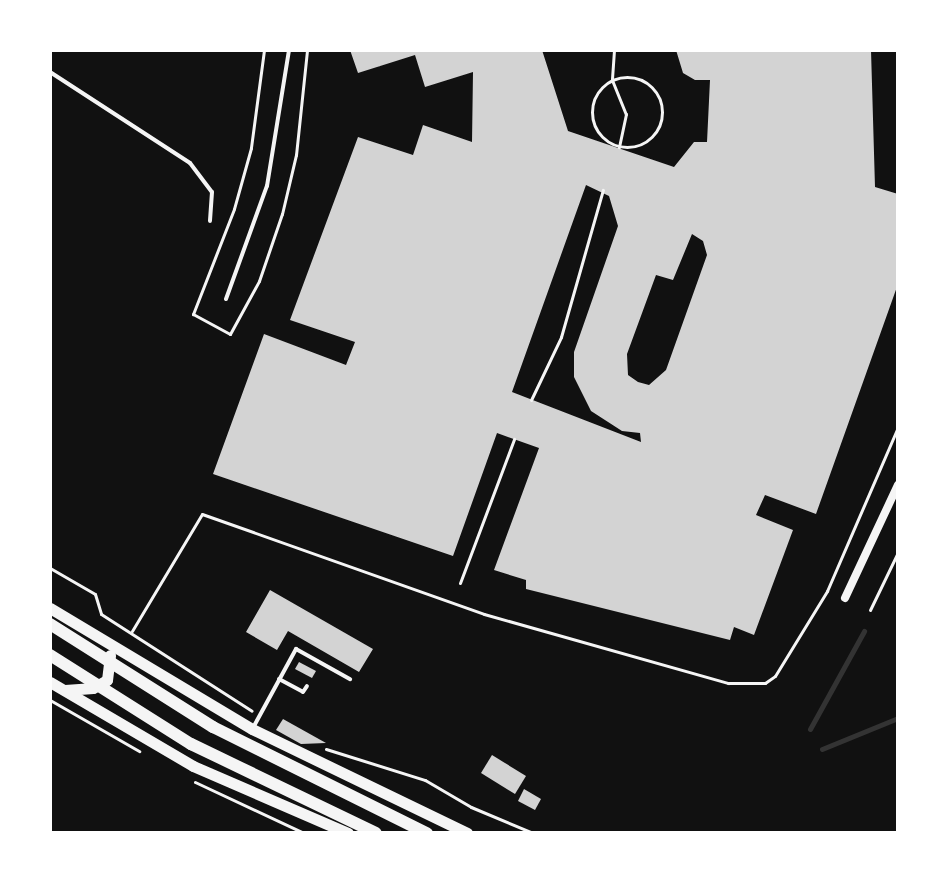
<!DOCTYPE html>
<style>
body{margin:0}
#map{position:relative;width:948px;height:883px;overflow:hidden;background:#111;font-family:"Public Sans",sans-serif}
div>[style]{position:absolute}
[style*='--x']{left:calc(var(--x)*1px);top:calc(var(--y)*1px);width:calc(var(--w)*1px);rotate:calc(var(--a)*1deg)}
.stream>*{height:5px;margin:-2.5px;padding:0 2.5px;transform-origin:2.5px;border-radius:2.5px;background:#333}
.building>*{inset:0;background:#d3d3d3}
.path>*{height:3px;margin:-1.5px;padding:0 1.5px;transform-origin:1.5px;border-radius:1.5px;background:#f5f5f5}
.path>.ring{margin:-1.5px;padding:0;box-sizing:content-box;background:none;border:3px solid #f5f5f5;border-radius:50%}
.service>*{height:4px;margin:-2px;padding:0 2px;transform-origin:2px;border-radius:2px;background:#f5f5f5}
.minor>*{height:8px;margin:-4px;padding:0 4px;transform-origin:4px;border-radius:4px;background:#f5f5f5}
.secondary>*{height:11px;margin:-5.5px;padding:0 5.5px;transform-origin:5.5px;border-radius:5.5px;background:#f5f5f5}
.trunk>*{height:12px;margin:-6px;padding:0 6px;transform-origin:6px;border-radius:6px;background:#f5f5f5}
span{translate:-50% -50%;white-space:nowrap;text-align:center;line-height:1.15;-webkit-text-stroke:6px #fff;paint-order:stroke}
.frame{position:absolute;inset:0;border:52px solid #fff;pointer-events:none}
</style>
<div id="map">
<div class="stream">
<i style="--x:810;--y:729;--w:112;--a:-61.1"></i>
<i style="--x:822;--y:749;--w:82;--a:-22.2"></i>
</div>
<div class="building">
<i style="clip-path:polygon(evenodd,350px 50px,542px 50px,568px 131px,674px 167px,694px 142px,707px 142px,710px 80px,695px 80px,683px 73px,676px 50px,871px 50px,875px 187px,898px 194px,898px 284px,816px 514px,765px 495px,756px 515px,793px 530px,754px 635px,734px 627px,730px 640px,526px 589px,526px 580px,494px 570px,539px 448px,497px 433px,453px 556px,213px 474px,264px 334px,346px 365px,355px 342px,290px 320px,358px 137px,413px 155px,423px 125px,472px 142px,473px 72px,425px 87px,415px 55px,358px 73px,350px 50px,586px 185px,609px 196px,618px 226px,574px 352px,574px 377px,591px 411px,622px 431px,640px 433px,641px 442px,512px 392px,586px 185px,350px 50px,692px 234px,703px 241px,707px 255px,666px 370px,649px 385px,638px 382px,628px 375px,627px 354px,656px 275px,673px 280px,692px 234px)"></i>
<i style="clip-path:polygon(270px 590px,373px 649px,359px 672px,288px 631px,277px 650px,246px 632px)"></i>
<i style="clip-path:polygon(299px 662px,316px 671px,312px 678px,295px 669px)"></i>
<i style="clip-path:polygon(283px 719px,326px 743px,301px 744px,276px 730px)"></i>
<i style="clip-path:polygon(492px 755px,526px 776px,515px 794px,481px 773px)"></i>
<i style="clip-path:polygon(524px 789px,541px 799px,535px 810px,518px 801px)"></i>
</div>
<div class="path">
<i style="--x:264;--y:50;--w:99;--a:97.6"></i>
<i style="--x:251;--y:148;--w:63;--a:105.6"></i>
<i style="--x:234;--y:209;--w:113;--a:111.3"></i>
<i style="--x:193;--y:314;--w:42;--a:28.4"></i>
<i style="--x:230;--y:334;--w:60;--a:-61.3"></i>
<i style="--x:259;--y:281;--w:71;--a:-71.1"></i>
<i style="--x:282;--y:214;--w:61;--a:-76.7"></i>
<i style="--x:296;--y:155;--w:106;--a:-84"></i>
<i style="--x:614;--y:50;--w:30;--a:94"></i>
<i style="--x:612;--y:80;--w:37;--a:68"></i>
<i style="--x:626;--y:114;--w:34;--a:102"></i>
<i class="ring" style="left:592px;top:77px;width:67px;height:67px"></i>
<i style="--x:531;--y:400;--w:70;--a:-64.5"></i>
<i style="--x:561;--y:337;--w:153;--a:-74.1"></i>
<i style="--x:50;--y:568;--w:52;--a:30"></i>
<i style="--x:95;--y:594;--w:21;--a:73"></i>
<i style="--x:101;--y:614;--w:179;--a:32.7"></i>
<i style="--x:460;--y:583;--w:154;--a:-69.4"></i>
<i style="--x:870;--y:610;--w:64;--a:-64.2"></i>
<i style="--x:132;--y:631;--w:136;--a:-59.1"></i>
<i style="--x:202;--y:514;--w:299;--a:19.5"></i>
<i style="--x:484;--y:614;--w:254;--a:15.8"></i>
<i style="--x:728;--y:683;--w:37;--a:0"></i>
<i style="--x:765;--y:683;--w:12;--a:-35"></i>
<i style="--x:775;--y:676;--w:100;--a:-58.5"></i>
<i style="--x:827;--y:591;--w:179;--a:-66.6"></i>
<i style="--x:50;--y:700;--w:103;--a:29.8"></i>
<i style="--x:326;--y:749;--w:104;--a:17.4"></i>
<i style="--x:425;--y:780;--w:53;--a:30.4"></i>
<i style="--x:471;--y:807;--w:67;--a:22.8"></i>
<i style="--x:195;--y:782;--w:120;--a:25.1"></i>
</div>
<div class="service">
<i style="--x:50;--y:72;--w:167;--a:33"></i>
<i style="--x:190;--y:163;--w:36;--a:53"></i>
<i style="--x:212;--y:192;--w:29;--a:94"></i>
<i style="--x:226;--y:299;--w:120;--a:-70.1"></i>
<i style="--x:267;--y:186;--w:138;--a:-80.8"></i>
<i style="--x:279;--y:679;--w:27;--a:28"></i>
<i style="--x:303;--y:692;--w:7;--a:-56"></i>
<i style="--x:254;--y:726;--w:88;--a:-61.4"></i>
<i style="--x:296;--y:649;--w:62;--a:29.1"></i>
</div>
<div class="minor">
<i style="--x:845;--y:598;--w:125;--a:-64.9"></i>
</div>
<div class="secondary">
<i style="--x:50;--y:608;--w:235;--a:30.9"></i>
<i style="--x:252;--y:729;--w:239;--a:25.8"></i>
<i style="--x:50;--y:682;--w:166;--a:30.4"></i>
<i style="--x:193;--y:766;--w:169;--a:23.4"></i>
<i style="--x:65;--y:690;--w:28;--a:-4"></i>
<i style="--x:93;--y:688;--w:16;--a:-30"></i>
<i style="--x:107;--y:680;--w:25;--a:-83"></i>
</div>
<div class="trunk">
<i style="--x:50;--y:624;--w:193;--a:32.3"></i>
<i style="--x:213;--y:727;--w:239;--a:26.4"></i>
<i style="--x:50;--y:655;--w:167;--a:32.3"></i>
<i style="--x:191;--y:744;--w:205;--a:25.7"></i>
</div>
<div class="frame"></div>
</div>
